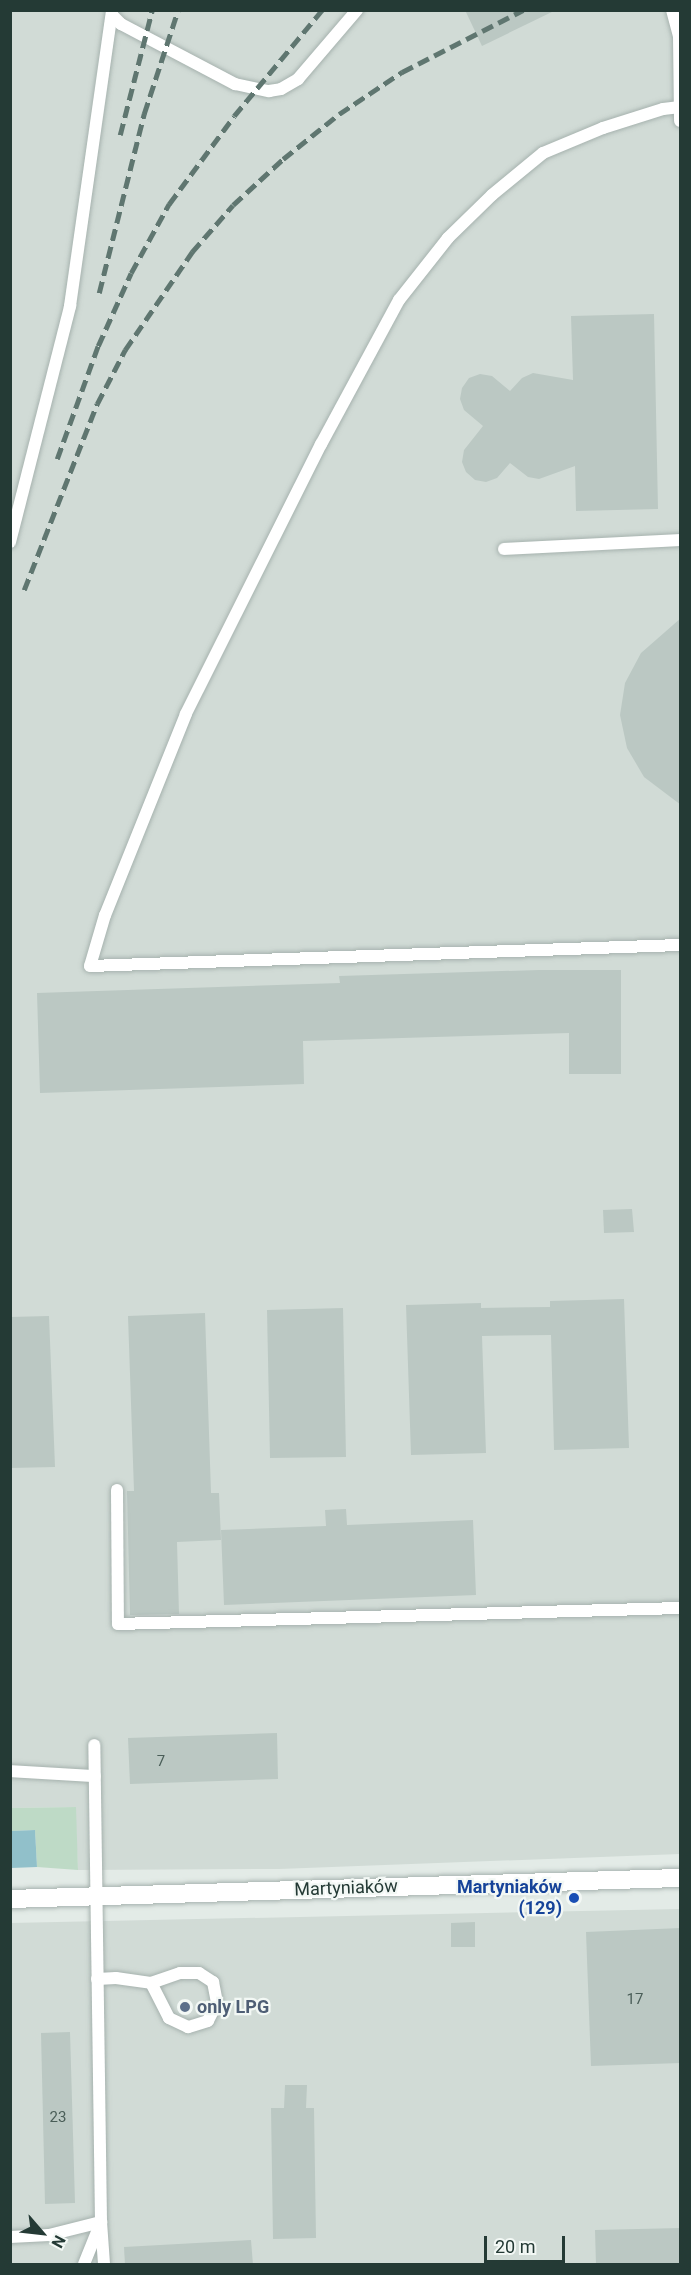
<!DOCTYPE html>
<meta charset="utf-8">
<style>
body{margin:0}
#map{position:relative;width:691px;height:2275px;overflow:hidden;background:#e3ebe7;font-family:Roboto,sans-serif}
div>[style]{position:absolute}
[style*='--x']{left:calc(var(--x)*1px);top:calc(var(--y)*1px);width:calc(var(--w)*1px);rotate:calc(var(--a)*1deg)}
.built>*{inset:0;background:#d1dbd6}
.green>*{inset:0;background:#bedac6}
.water>*{inset:0;background:#91c0ca}
.building>*{inset:0;background:#bbc8c3}
.roads{filter:drop-shadow(0 0 2px #a6b2ae) drop-shadow(0 0 2px #a6b2ae)}
.service>*{height:12px;margin:-6px;padding:0 6px;transform-origin:6px;border-radius:6px;background:#fff}
.secondary>*{height:18px;margin:-9px;padding:0 9px;transform-origin:9px;border-radius:9px;background:#fff}
.rail>*{height:4.5px;margin-top:-2.25px;transform-origin:0;background:repeating-linear-gradient(90deg,#5f7670 0 12px,transparent 0 18px)}
.dots>*{width:16px;height:16px;translate:-50% -50%;box-sizing:border-box;border:3px solid #f3f8f5;border-radius:50%}
span{translate:-50% -50%;white-space:nowrap;text-align:center;line-height:1.15;-webkit-text-stroke:4.5px #f3f8f5;paint-order:stroke}
.number-label{font-size:15px;color:#4a5e58}
.number-label span{-webkit-text-stroke-width:0}
.street-label{font-size:18px;color:#243a35}
.transit-label{font-size:18px;color:#164399;font-weight:700}
.right{translate:-100% -50%;text-align:right}
.service-label{font-size:18px;color:#4e5e75;font-weight:700}
.left{translate:0 -50%;text-align:left}
.frame{position:absolute;inset:0;border:12px solid #243a35;pointer-events:none}
.north{position:absolute;left:12px;top:2203px;width:60px;height:60px;-webkit-text-stroke:4px #f3f8f5;paint-order:stroke;rotate:118deg;font-size:16px;font-weight:700;line-height:24px;text-align:center;color:#243a35}
.north::after{content:'';display:block;margin:auto;width:21px;height:27px;background:#243a35;clip-path:polygon(50% 0,100% 100%,50% 72%,0 100%)}
.scale{position:absolute;left:484px;top:2236px;width:81px;height:27px;box-sizing:border-box;border:3px solid #243a35;border-top:0;padding-left:8px;font-size:18px;line-height:21px;white-space:nowrap;color:#243a35;-webkit-text-stroke:4px #f3f8f5;paint-order:stroke}
</style>
<div id="map">
<div class="built">
<i style="clip-path:polygon(10px 11px,680px 11px,680px 1854px,279px 1869px,78px 1870px,75px 1807px,11px 1808px)"></i>
<i style="clip-path:polygon(680px 1909px,680px 2264px,11px 2264px,10px 1923px)"></i>
</div>
<div class="green">
<i style="clip-path:polygon(76px 1807px,78px 1870px,37px 1867px,35px 1830px,11px 1831px,11px 1808px)"></i>
</div>
<div class="water">
<i style="clip-path:polygon(35px 1830px,37px 1867px,11px 1868px,11px 1831px)"></i>
</div>
<div class="building">
<i style="clip-path:polygon(465px 10px,556px 10px,482px 46px)"></i>
<i style="clip-path:polygon(654px 314px,658px 509px,576px 511px,575px 466px,539px 479px,528px 477px,510px 463px,497px 478px,486px 482px,475px 480px,466px 472px,462px 462px,464px 450px,483px 426px,464px 410px,460px 399px,462px 388px,469px 378px,480px 374px,492px 376px,510px 391px,522px 378px,533px 373px,573px 380px,571px 316px)"></i>
<i style="clip-path:polygon(681px 618px,681px 805px,644px 777px,627px 748px,620px 715px,625px 683px,641px 653px)"></i>
<i style="clip-path:polygon(539px 970px,621px 970px,621px 1074px,569px 1074px,569px 1033px,303px 1041px,304px 1084px,40px 1093px,37px 993px,340px 983px,339px 976px)"></i>
<i style="clip-path:polygon(632px 1209px,634px 1232px,604px 1233px,603px 1210px)"></i>
<i style="clip-path:polygon(624px 1299px,629px 1448px,554px 1450px,551px 1335px,482px 1336px,486px 1453px,411px 1455px,406px 1305px,481px 1303px,481px 1308px,550px 1307px,550px 1301px)"></i>
<i style="clip-path:polygon(343px 1308px,346px 1457px,270px 1458px,267px 1310px)"></i>
<i style="clip-path:polygon(205px 1313px,211px 1493px,219px 1493px,221px 1540px,177px 1542px,179px 1614px,130px 1615px,127px 1491px,134px 1491px,128px 1316px)"></i>
<i style="clip-path:polygon(49px 1316px,55px 1467px,10px 1468px,10px 1317px)"></i>
<i style="clip-path:polygon(346px 1509px,347px 1525px,473px 1520px,476px 1595px,224px 1605px,221px 1530px,326px 1526px,325px 1510px)"></i>
<i style="clip-path:polygon(277px 1733px,278px 1779px,130px 1784px,128px 1738px)"></i>
<i style="clip-path:polygon(475px 1922px,475px 1947px,451px 1947px,451px 1923px)"></i>
<i style="clip-path:polygon(681px 1928px,681px 2063px,591px 2066px,586px 1932px)"></i>
<i style="clip-path:polygon(70px 2032px,75px 2203px,45px 2204px,41px 2033px)"></i>
<i style="clip-path:polygon(285px 2085px,307px 2085px,306px 2108px,314px 2108px,316px 2238px,273px 2239px,271px 2108px,284px 2108px)"></i>
<i style="clip-path:polygon(681px 2228px,681px 2265px,596px 2265px,595px 2230px)"></i>
<i style="clip-path:polygon(251px 2240px,253px 2265px,125px 2265px,124px 2247px)"></i>
</div>
<div class="roads">
<div class="service">
<i style="--x:672;--y:10;--w:27;--a:75"></i>
<i style="--x:679;--y:36;--w:85;--a:89.3"></i>
<i style="--x:112;--y:15;--w:13;--a:45"></i>
<i style="--x:121;--y:24;--w:129;--a:27.8"></i>
<i style="--x:235;--y:84;--w:35;--a:12"></i>
<i style="--x:269;--y:91;--w:12;--a:-9"></i>
<i style="--x:281;--y:89;--w:20;--a:-30"></i>
<i style="--x:298;--y:79;--w:91;--a:-49.5"></i>
<i style="--x:680;--y:107;--w:17;--a:173"></i>
<i style="--x:663;--y:109;--w:63;--a:162.4"></i>
<i style="--x:603;--y:128;--w:65;--a:157.4"></i>
<i style="--x:543;--y:153;--w:66;--a:140.5"></i>
<i style="--x:492;--y:195;--w:62;--a:135.7"></i>
<i style="--x:448;--y:238;--w:79;--a:128.3"></i>
<i style="--x:399;--y:300;--w:164;--a:118.4"></i>
<i style="--x:321;--y:444;--w:302;--a:116.6"></i>
<i style="--x:186;--y:714;--w:217;--a:111.9"></i>
<i style="--x:105;--y:915;--w:53;--a:106.4"></i>
<i style="--x:90;--y:966;--w:590;--a:-2.04"></i>
<i style="--x:10;--y:542;--w:244;--a:-75.7"></i>
<i style="--x:70;--y:306;--w:299;--a:-81.9"></i>
<i style="--x:504;--y:549;--w:176;--a:-2.9"></i>
<i style="--x:117;--y:1490;--w:134;--a:89.6"></i>
<i style="--x:118;--y:1624;--w:562;--a:-1.63"></i>
<i style="--x:10;--y:1771;--w:85;--a:3.4"></i>
<i style="--x:97;--y:1979;--w:19;--a:-3"></i>
<i style="--x:116;--y:1978;--w:35;--a:8"></i>
<i style="--x:151;--y:1983;--w:31;--a:-19"></i>
<i style="--x:180;--y:1973;--w:19;--a:0"></i>
<i style="--x:199;--y:1973;--w:17;--a:33"></i>
<i style="--x:213;--y:1982;--w:21;--a:79"></i>
<i style="--x:217;--y:2003;--w:20;--a:117"></i>
<i style="--x:208;--y:2021;--w:21;--a:163"></i>
<i style="--x:188;--y:2027;--w:21;--a:-155"></i>
<i style="--x:169;--y:2018;--w:39;--a:-117"></i>
<i style="--x:10;--y:2237;--w:39;--a:-3"></i>
<i style="--x:49;--y:2235;--w:54;--a:-14"></i>
<i style="--x:101;--y:2222;--w:42;--a:85.9"></i>
<i style="--x:84;--y:2264;--w:45;--a:-68"></i>
<i style="--x:101;--y:2222;--w:477;--a:-90.8"></i>
</div>
<div class="secondary">
<i style="--x:10;--y:1899;--w:670;--a:-1.8"></i>
</div>
</div>
<div class="rail">
<i style="--x:120;--y:135;--w:129;--a:-75.6"></i>
<i style="--x:99;--y:293;--w:185;--a:-75.9"></i>
<i style="--x:144;--y:114;--w:109;--a:-71.9"></i>
<i style="--x:57;--y:459;--w:120;--a:-70.1"></i>
<i style="--x:98;--y:346;--w:80;--a:-65.7"></i>
<i style="--x:131;--y:273;--w:79;--a:-61.2"></i>
<i style="--x:169;--y:204;--w:109;--a:-53.5"></i>
<i style="--x:234;--y:116;--w:138;--a:-50.3"></i>
<i style="--x:24;--y:590;--w:200;--a:-68.6"></i>
<i style="--x:97;--y:404;--w:61;--a:-62.6"></i>
<i style="--x:125;--y:350;--w:119;--a:-55.6"></i>
<i style="--x:192;--y:252;--w:62;--a:-48.9"></i>
<i style="--x:233;--y:205;--w:68;--a:-42.6"></i>
<i style="--x:283;--y:159;--w:72;--a:-38.8"></i>
<i style="--x:339;--y:114;--w:76;--a:-33.7"></i>
<i style="--x:402;--y:72;--w:136;--a:-27.1"></i>
</div>
<div class="dots">
<i style="left:574px;top:1898px;background:#1a4fb4"></i>
<i style="left:185px;top:2007px;background:#5c6f8a"></i>
</div>
<div class="number-label">
<span style="left:161px;top:1762px">7</span>
<span style="left:635px;top:2000px">17</span>
<span style="left:58px;top:2118px">23</span>
</div>
<div class="street-label">
<span style="left:346px;top:1888px;rotate:-2deg">Martyniaków</span>
</div>
<div class="transit-label">
<span class="right" style="left:562px;top:1898px">Martyniaków<br>(129)</span>
</div>
<div class="service-label">
<span class="left" style="left:197px;top:2007px">only LPG</span>
</div>
<div class="frame"></div>
<div class="north">N</div>
<div class="scale">20 m</div>
</div>
